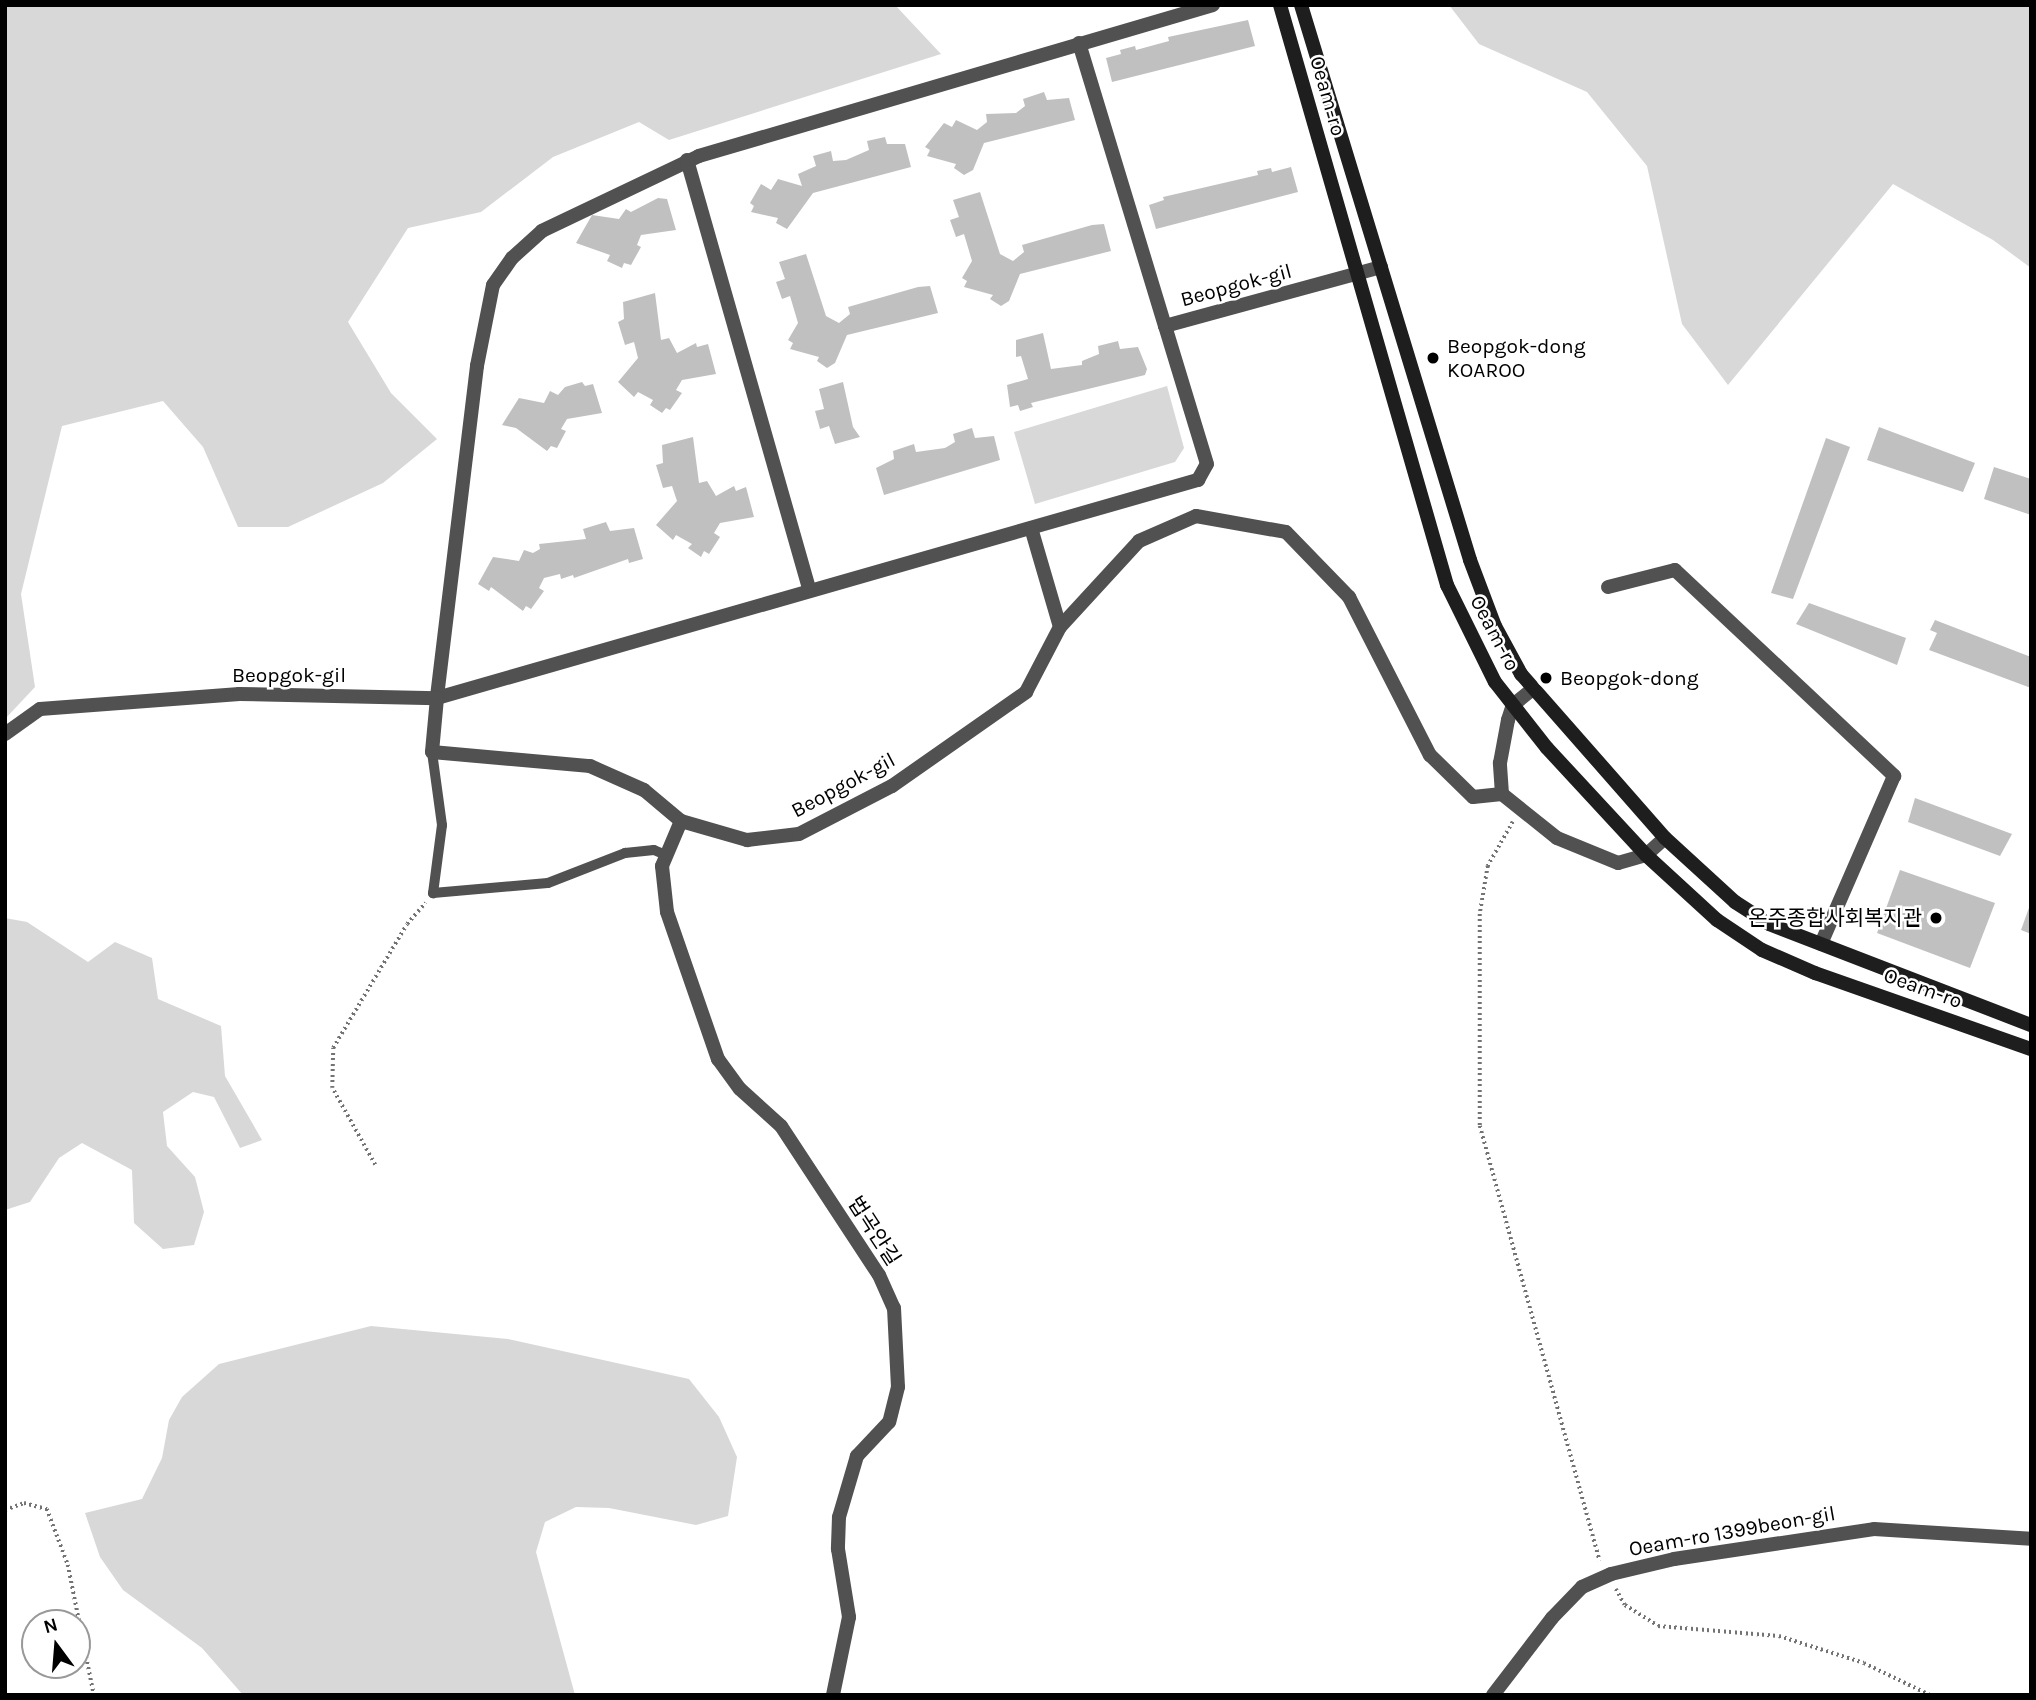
<!DOCTYPE html>
<meta charset="utf-8">
<style>
body{margin:0}
#map{position:relative;width:2036px;height:1700px;overflow:hidden;background:#fff;font-family:Karla,"Noto Sans KR",sans-serif}
div>[style]{position:absolute}
[style*='--x']{left:calc(var(--x)*1px);top:calc(var(--y)*1px);width:calc(var(--w)*1px);rotate:calc(var(--a)*1deg)}
.green>*{inset:0;background:#d8d8d8}
.building>*{inset:0;background:#c0c0c0}
.path>*{height:3.5px;margin-top:-1.75px;transform-origin:0;background:repeating-linear-gradient(90deg,#737373 0 2px,transparent 0 5.5px)}
.lane>*{height:10px;margin:-5px;padding:0 5px;transform-origin:5px;border-radius:5px;background:#515151}
.street>*{height:14px;margin:-7px;padding:0 7px;transform-origin:7px;border-radius:7px;background:#515151}
.secondary>*{height:14px;margin:-7px;padding:0 7px;transform-origin:7px;border-radius:7px;background:#1e1e1e}
.dots>*{width:19px;height:19px;translate:-50% -50%;box-sizing:border-box;border:4px solid #fff;border-radius:50%}
span{translate:-50% -50%;white-space:nowrap;text-align:center;line-height:1.15;-webkit-text-stroke:5px #fff;paint-order:stroke}
.street-label{font-size:21px;color:#000}
.poi-label{font-size:21px;color:#000}
.left{translate:0 -50%;text-align:left}
.right{translate:-100% -50%;text-align:right}
.frame{position:absolute;inset:0;border:7px solid #000;pointer-events:none}
.north{position:absolute;left:21px;top:1609px;width:70px;height:70px;box-sizing:border-box;background:#fff;border:2px solid #999;border-radius:50%;rotate:344deg;font-size:19px;font-weight:700;line-height:28px;text-align:center;color:#000}
.north::after{content:'';display:block;margin:auto;width:24px;height:32px;background:#000;clip-path:polygon(50% 0,100% 100%,50% 72%,0 100%)}
</style>
<div id="map">
<div class="green">
<i style="clip-path:polygon(5px 5px,895px 5px,941px 54px,669px 140px,639px 122px,553px 157px,481px 212px,408px 228px,348px 322px,391px 393px,437px 439px,383px 483px,288px 527px,238px 527px,203px 447px,163px 401px,62px 426px,21px 594px,35px 687px,5px 719px)"></i>
<i style="clip-path:polygon(1449px 5px,2031px 5px,2031px 268px,1993px 240px,1893px 184px,1728px 385px,1682px 324px,1647px 166px,1587px 92px,1479px 44px)"></i>
<i style="clip-path:polygon(1167px 386px,1184px 448px,1175px 462px,1035px 504px,1014px 432px)"></i>
<i style="clip-path:polygon(5px 918px,27px 922px,88px 962px,115px 942px,152px 958px,158px 999px,221px 1026px,225px 1076px,262px 1140px,240px 1148px,214px 1097px,193px 1092px,163px 1112px,167px 1146px,195px 1177px,204px 1212px,194px 1245px,163px 1249px,134px 1223px,132px 1170px,82px 1143px,59px 1158px,30px 1202px,5px 1210px)"></i>
<i style="clip-path:polygon(371px 1326px,508px 1339px,689px 1379px,719px 1417px,737px 1457px,728px 1516px,696px 1525px,609px 1508px,576px 1507px,545px 1522px,536px 1552px,575px 1695px,243px 1695px,202px 1648px,123px 1590px,100px 1557px,85px 1513px,142px 1499px,162px 1458px,169px 1420px,182px 1397px,219px 1364px)"></i>
</div>
<div class="building">
<i style="clip-path:polygon(1248px 20px,1255px 46px,1112px 82px,1106px 58px,1121px 54px,1120px 50px,1135px 46px,1136px 50px,1169px 41px,1168px 37px)"></i>
<i style="clip-path:polygon(1044px 92px,1047px 100px,1069px 98px,1075px 120px,984px 143px,973px 170px,964px 175px,954px 168px,956px 164px,927px 156px,930px 150px,925px 147px,944px 123px,952px 127px,956px 120px,977px 130px,987px 122px,986px 114px,1016px 113px,1025px 106px,1023px 99px)"></i>
<i style="clip-path:polygon(885px 137px,887px 144px,905px 144px,911px 167px,813px 193px,787px 229px,776px 223px,778px 218px,751px 212px,754px 206px,750px 203px,761px 184px,771px 190px,778px 179px,802px 186px,798px 174px,816px 166px,813px 156px,831px 151px,833px 161px,846px 160px,869px 150px,867px 141px)"></i>
<i style="clip-path:polygon(1291px 167px,1298px 192px,1156px 229px,1149px 205px,1164px 200px,1163px 197px,1258px 175px,1257px 171px,1271px 168px,1272px 172px)"></i>
<i style="clip-path:polygon(980px 192px,1000px 254px,1013px 261px,1024px 252px,1022px 245px,1092px 225px,1104px 224px,1111px 251px,1020px 274px,1009px 301px,1001px 306px,990px 299px,993px 295px,964px 287px,967px 281px,962px 278px,972px 261px,964px 234px,956px 237px,950px 220px,959px 217px,953px 200px)"></i>
<i style="clip-path:polygon(658px 198px,667px 199px,676px 230px,641px 235px,637px 245px,641px 247px,631px 265px,624px 263px,622px 268px,607px 261px,610px 255px,576px 243px,592px 215px,619px 219px,626px 209px,631px 212px)"></i>
<i style="clip-path:polygon(806px 254px,826px 316px,839px 323px,850px 314px,848px 307px,918px 287px,930px 286px,938px 313px,847px 335px,835px 363px,827px 368px,817px 361px,819px 357px,790px 349px,793px 343px,788px 340px,798px 323px,790px 296px,782px 299px,776px 282px,785px 279px,779px 262px)"></i>
<i style="clip-path:polygon(655px 293px,661px 340px,669px 338px,677px 353px,696px 343px,697px 347px,708px 344px,716px 374px,682px 380px,676px 390px,682px 393px,670px 410px,666px 408px,662px 413px,650px 405px,653px 400px,638px 392px,634px 397px,618px 382px,638px 358px,634px 342px,625px 345px,618px 322px,624px 319px,623px 302px)"></i>
<i style="clip-path:polygon(1043px 333px,1051px 369px,1082px 365px,1082px 361px,1099px 354px,1098px 346px,1118px 341px,1120px 349px,1138px 347px,1147px 369px,1145px 375px,1031px 403px,1033px 407px,1020px 411px,1018px 405px,1010px 407px,1007px 385px,1028px 379px,1021px 356px,1016px 357px,1016px 340px)"></i>
<i style="clip-path:polygon(582px 382px,585px 386px,593px 384px,602px 413px,567px 419px,561px 429px,566px 431px,557px 448px,551px 446px,547px 451px,516px 428px,502px 425px,519px 398px,544px 403px,550px 391px,558px 395px,565px 387px)"></i>
<i style="clip-path:polygon(843px 382px,853px 427px,860px 437px,835px 444px,829px 426px,820px 429px,815px 411px,824px 409px,819px 389px)"></i>
<i style="clip-path:polygon(1879px 427px,1975px 463px,1963px 492px,1867px 460px)"></i>
<i style="clip-path:polygon(972px 428px,975px 438px,994px 436px,1000px 460px,884px 495px,876px 468px,894px 459px,893px 451px,914px 444px,916px 452px,945px 448px,955px 442px,953px 434px)"></i>
<i style="clip-path:polygon(693px 437px,699px 483px,707px 481px,716px 496px,734px 486px,736px 491px,746px 487px,754px 517px,720px 523px,714px 533px,720px 537px,709px 554px,704px 551px,701px 557px,688px 548px,692px 544px,676px 535px,673px 540px,656px 525px,677px 501px,672px 486px,663px 488px,656px 465px,663px 463px,662px 445px)"></i>
<i style="clip-path:polygon(1826px 438px,1850px 447px,1793px 599px,1771px 593px)"></i>
<i style="clip-path:polygon(1994px 467px,2031px 479px,2031px 515px,1984px 499px)"></i>
<i style="clip-path:polygon(606px 522px,610px 531px,634px 528px,643px 559px,629px 563px,628px 559px,574px 578px,573px 575px,561px 579px,560px 574px,544px 578px,539px 588px,544px 591px,531px 609px,526px 606px,523px 611px,491px 587px,489px 591px,478px 584px,493px 557px,519px 561px,524px 550px,533px 553px,540px 549px,539px 544px,586px 539px,583px 529px)"></i>
<i style="clip-path:polygon(1809px 603px,1906px 638px,1897px 665px,1796px 624px)"></i>
<i style="clip-path:polygon(1935px 620px,2031px 657px,2031px 688px,1929px 650px,1937px 633px,1930px 630px)"></i>
<i style="clip-path:polygon(1915px 798px,2012px 834px,2000px 856px,1908px 822px)"></i>
<i style="clip-path:polygon(1900px 870px,1995px 903px,1970px 968px,1877px 933px)"></i>
<i style="clip-path:polygon(2030px 905px,2031px 905px,2031px 934px,2021px 930px)"></i>
</div>
<div class="path">
<i style="--x:1513;--y:822;--w:51;--a:119.6"></i>
<i style="--x:1488;--y:866;--w:49;--a:99.5"></i>
<i style="--x:1480;--y:914;--w:212;--a:90"></i>
<i style="--x:1480;--y:1126;--w:451;--a:74.6"></i>
<i style="--x:375;--y:1165;--w:88;--a:-119.2"></i>
<i style="--x:332;--y:1088;--w:40;--a:-88.6"></i>
<i style="--x:333;--y:1048;--w:144;--a:-59.2"></i>
<i style="--x:407;--y:924;--w:28;--a:-49"></i>
<i style="--x:5;--y:1510;--w:20;--a:-20"></i>
<i style="--x:24;--y:1503;--w:24;--a:15"></i>
<i style="--x:47;--y:1509;--w:60;--a:69.4"></i>
<i style="--x:68;--y:1565;--w:133;--a:78.7"></i>
<i style="--x:1616;--y:1589;--w:18;--a:61"></i>
<i style="--x:1625;--y:1605;--w:39;--a:32"></i>
<i style="--x:1658;--y:1626;--w:121;--a:4.7"></i>
<i style="--x:1779;--y:1636;--w:89;--a:17.6"></i>
<i style="--x:1864;--y:1663;--w:73;--a:25.9"></i>
</div>
<div class="lane">
<i style="--x:432;--y:752;--w:74;--a:82.2"></i>
<i style="--x:442;--y:825;--w:69;--a:97.5"></i>
<i style="--x:433;--y:893;--w:115;--a:-5"></i>
<i style="--x:548;--y:883;--w:83;--a:-21.3"></i>
<i style="--x:625;--y:853;--w:29;--a:-6"></i>
<i style="--x:654;--y:850;--w:13;--a:23"></i>
</div>
<div class="street">
<i style="--x:1213;--y:5;--w:536;--a:163.63"></i>
<i style="--x:699;--y:156;--w:174;--a:154.5"></i>
<i style="--x:542;--y:231;--w:40;--a:138"></i>
<i style="--x:512;--y:258;--w:33;--a:125"></i>
<i style="--x:493;--y:285;--w:83;--a:101.2"></i>
<i style="--x:477;--y:366;--w:334;--a:96.9"></i>
<i style="--x:437;--y:698;--w:792;--a:-15.99"></i>
<i style="--x:1198;--y:480;--w:18;--a:-61"></i>
<i style="--x:1207;--y:464;--w:144;--a:-106.9"></i>
<i style="--x:1165;--y:326;--w:224;--a:-15.3"></i>
<i style="--x:1079;--y:43;--w:296;--a:73.1"></i>
<i style="--x:687;--y:160;--w:448;--a:74.1"></i>
<i style="--x:1608;--y:587;--w:69;--a:-14.2"></i>
<i style="--x:1675;--y:570;--w:301;--a:43.2"></i>
<i style="--x:1894;--y:776;--w:183;--a:113.5"></i>
<i style="--x:1060;--y:627;--w:117;--a:-47.4"></i>
<i style="--x:1139;--y:541;--w:62;--a:-23.7"></i>
<i style="--x:1196;--y:516;--w:91;--a:10.1"></i>
<i style="--x:1286;--y:532;--w:91;--a:45.9"></i>
<i style="--x:1349;--y:597;--w:178;--a:62.9"></i>
<i style="--x:1430;--y:755;--w:60;--a:44.3"></i>
<i style="--x:1473;--y:797;--w:29;--a:-6"></i>
<i style="--x:1502;--y:794;--w:70;--a:38.7"></i>
<i style="--x:1557;--y:838;--w:66;--a:22.3"></i>
<i style="--x:1618;--y:863;--w:29;--a:-16"></i>
<i style="--x:1646;--y:855;--w:25;--a:-42"></i>
<i style="--x:5;--y:734;--w:43;--a:-35.5"></i>
<i style="--x:40;--y:709;--w:200;--a:-4.3"></i>
<i style="--x:239;--y:694;--w:198;--a:1.2"></i>
<i style="--x:437;--y:698;--w:54;--a:95.3"></i>
<i style="--x:432;--y:752;--w:159;--a:5.1"></i>
<i style="--x:590;--y:766;--w:59;--a:24"></i>
<i style="--x:644;--y:790;--w:48;--a:40"></i>
<i style="--x:681;--y:821;--w:69;--a:16.1"></i>
<i style="--x:747;--y:840;--w:52;--a:-6.6"></i>
<i style="--x:799;--y:834;--w:105;--a:-27.3"></i>
<i style="--x:892;--y:786;--w:164;--a:-35"></i>
<i style="--x:1026;--y:692;--w:73;--a:-62.4"></i>
<i style="--x:1060;--y:627;--w:103;--a:-106.3"></i>
<i style="--x:1502;--y:794;--w:31;--a:-94"></i>
<i style="--x:1500;--y:763;--w:44;--a:-79.5"></i>
<i style="--x:1508;--y:720;--w:16;--a:-72"></i>
<i style="--x:1513;--y:705;--w:26;--a:-39"></i>
<i style="--x:681;--y:821;--w:49;--a:112.9"></i>
<i style="--x:662;--y:866;--w:46;--a:83.8"></i>
<i style="--x:667;--y:912;--w:156;--a:70.9"></i>
<i style="--x:718;--y:1059;--w:37;--a:54"></i>
<i style="--x:740;--y:1089;--w:55;--a:42.1"></i>
<i style="--x:781;--y:1126;--w:178;--a:56.7"></i>
<i style="--x:879;--y:1275;--w:36;--a:66"></i>
<i style="--x:894;--y:1308;--w:79;--a:87.1"></i>
<i style="--x:898;--y:1387;--w:36;--a:104"></i>
<i style="--x:889;--y:1422;--w:47;--a:133.3"></i>
<i style="--x:857;--y:1456;--w:64;--a:106.4"></i>
<i style="--x:839;--y:1517;--w:32;--a:92"></i>
<i style="--x:838;--y:1549;--w:69;--a:80.8"></i>
<i style="--x:849;--y:1617;--w:80;--a:101.6"></i>
<i style="--x:1493;--y:1695;--w:97;--a:-52.5"></i>
<i style="--x:1552;--y:1618;--w:43;--a:-45.9"></i>
<i style="--x:1582;--y:1587;--w:32;--a:-24"></i>
<i style="--x:1611;--y:1574;--w:65;--a:-13.4"></i>
<i style="--x:1674;--y:1559;--w:202;--a:-8.5"></i>
<i style="--x:1874;--y:1529;--w:157;--a:3.6"></i>
</div>
<div class="secondary">
<i style="--x:1280;--y:5;--w:604;--a:73.94"></i>
<i style="--x:1447;--y:585;--w:108;--a:63.7"></i>
<i style="--x:1495;--y:682;--w:84;--a:51.8"></i>
<i style="--x:1547;--y:748;--w:146;--a:47.2"></i>
<i style="--x:1646;--y:855;--w:96;--a:42.5"></i>
<i style="--x:1717;--y:920;--w:54;--a:33.7"></i>
<i style="--x:1762;--y:950;--w:58;--a:23.5"></i>
<i style="--x:1815;--y:973;--w:229;--a:19.4"></i>
<i style="--x:1301;--y:5;--w:580;--a:73.06"></i>
<i style="--x:1470;--y:560;--w:71;--a:69.3"></i>
<i style="--x:1495;--y:626;--w:55;--a:61.6"></i>
<i style="--x:1521;--y:674;--w:218;--a:48.7"></i>
<i style="--x:1665;--y:838;--w:95;--a:42.4"></i>
<i style="--x:1735;--y:902;--w:40;--a:32.9"></i>
<i style="--x:1769;--y:924;--w:281;--a:21.1"></i>
</div>
<div class="dots">
<i style="left:1433px;top:358px;background:#000"></i>
<i style="left:1546px;top:678px;background:#000"></i>
<i style="left:1936px;top:918px;background:#000"></i>
</div>
<div class="street-label">
<span style="left:1328px;top:96px;rotate:74deg">Oeam-ro</span>
<span style="left:1236px;top:285px;rotate:-15deg">Beopgok-gil</span>
<span style="left:1495px;top:633px;rotate:62deg">Oeam-ro</span>
<span style="left:289px;top:675px">Beopgok-gil</span>
<span style="left:843px;top:785px;rotate:-28deg">Beopgok-gil</span>
<span style="left:1923px;top:988px;rotate:20deg">Oeam-ro</span>
<span style="left:874px;top:1231px;rotate:57deg">법곡안길</span>
<span style="left:1732px;top:1531px;rotate:-10deg">Oeam-ro 1399beon-gil</span>
</div>
<div class="poi-label">
<span class="left" style="left:1447px;top:358px">Beopgok-dong<br>KOAROO</span>
<span class="left" style="left:1560px;top:678px">Beopgok-dong</span>
<span class="right" style="left:1922px;top:918px">온주종합사회복지관</span>
</div>
<div class="frame"></div>
<div class="north">N</div>
</div>
